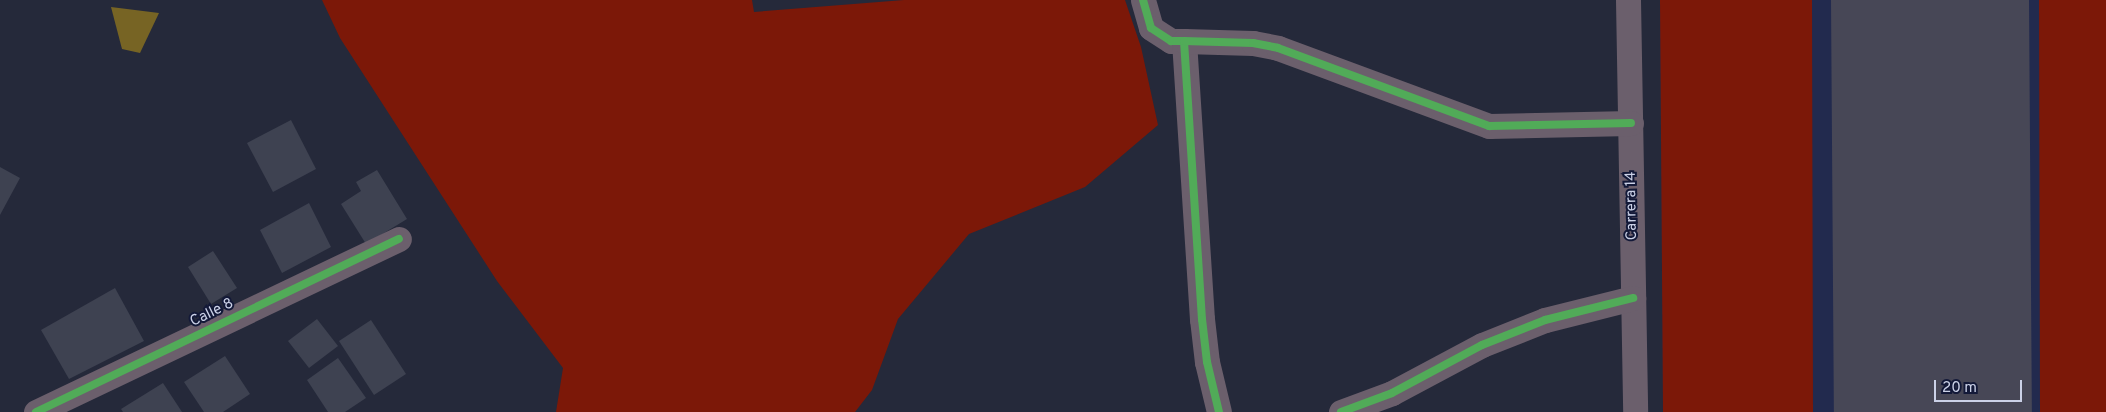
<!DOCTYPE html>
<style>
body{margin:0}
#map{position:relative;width:2106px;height:412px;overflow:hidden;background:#25293a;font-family:Overpass,sans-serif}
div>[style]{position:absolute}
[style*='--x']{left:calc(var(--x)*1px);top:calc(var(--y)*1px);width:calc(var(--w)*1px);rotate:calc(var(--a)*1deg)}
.built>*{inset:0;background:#222a4e}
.green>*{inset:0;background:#7c1808}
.water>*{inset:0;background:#776424}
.runway>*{height:198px;margin:-99px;padding:0 99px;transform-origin:99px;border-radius:99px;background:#474756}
.building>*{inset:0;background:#3e4251}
.street>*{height:25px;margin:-12.5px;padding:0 12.5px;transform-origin:12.5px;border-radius:12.5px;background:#6b5f6c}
.cycleway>*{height:8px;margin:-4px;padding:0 4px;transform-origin:4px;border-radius:4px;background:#51ab58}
span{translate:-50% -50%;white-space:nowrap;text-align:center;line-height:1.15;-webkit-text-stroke:4px #131938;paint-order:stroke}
.street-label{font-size:15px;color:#cbd1e7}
.scale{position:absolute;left:1934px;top:380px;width:88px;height:22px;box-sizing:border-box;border:2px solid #cbd1e7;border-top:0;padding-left:6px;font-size:15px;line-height:18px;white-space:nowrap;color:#cbd1e7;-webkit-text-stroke:4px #131938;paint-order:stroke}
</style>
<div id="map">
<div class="built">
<i style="clip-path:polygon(1660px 0,2106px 0,2106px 412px,1663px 412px)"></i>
</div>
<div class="green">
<i style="clip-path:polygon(322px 0,752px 0,754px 12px,904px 0,1125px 0,1141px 47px,1158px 125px,1085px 187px,969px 234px,898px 319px,872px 390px,855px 412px,556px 412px,563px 368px,497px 281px,340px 38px)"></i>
<i style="clip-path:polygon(1660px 0,1812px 0,1813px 412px,1663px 412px)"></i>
<i style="clip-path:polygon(2039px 0,2106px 0,2106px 412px,2040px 412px)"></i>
</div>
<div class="water">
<i style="clip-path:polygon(111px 7px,159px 13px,140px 53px,122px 49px)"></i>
</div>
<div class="runway">
<i style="--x:1930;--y:0;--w:412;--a:89.6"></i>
</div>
<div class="building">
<i style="clip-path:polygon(291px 120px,316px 169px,273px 192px,247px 143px)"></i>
<i style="clip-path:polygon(0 167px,20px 178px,0 215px)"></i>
<i style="clip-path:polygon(377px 170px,407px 219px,366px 244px,341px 204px,361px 191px,356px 182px)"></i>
<i style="clip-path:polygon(309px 203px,331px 247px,282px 273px,260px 230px)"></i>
<i style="clip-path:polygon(213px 251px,237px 288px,211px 304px,188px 267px)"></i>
<i style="clip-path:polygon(115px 288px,144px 341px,69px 379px,41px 330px)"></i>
<i style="clip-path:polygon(317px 319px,338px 346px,309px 368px,288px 341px)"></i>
<i style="clip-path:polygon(371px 320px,406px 374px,374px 395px,339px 341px)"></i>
<i style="clip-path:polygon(225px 356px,250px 394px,223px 412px,204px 412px,184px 382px)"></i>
<i style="clip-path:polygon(338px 358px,366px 398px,345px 412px,328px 412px,307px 380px)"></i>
<i style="clip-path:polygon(163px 383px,182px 412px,123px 412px,121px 409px)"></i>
</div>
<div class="street">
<i style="--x:1143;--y:0;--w:29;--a:74"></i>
<i style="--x:1151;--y:28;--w:24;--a:33"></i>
<i style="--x:1171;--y:41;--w:13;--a:0"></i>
<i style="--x:1184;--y:41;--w:279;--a:86.3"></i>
<i style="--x:1202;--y:319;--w:43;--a:83.4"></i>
<i style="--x:1207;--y:362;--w:51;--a:76.5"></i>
<i style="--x:1628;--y:0;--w:412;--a:89"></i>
<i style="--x:1184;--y:41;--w:69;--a:1.7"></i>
<i style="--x:1253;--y:43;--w:25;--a:11"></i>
<i style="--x:1278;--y:48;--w:225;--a:20.3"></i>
<i style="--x:1489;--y:126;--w:142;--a:-1.2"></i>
<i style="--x:36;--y:412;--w:402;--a:-25.5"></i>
<i style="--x:1341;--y:412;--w:54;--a:-20.4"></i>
<i style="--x:1392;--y:393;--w:102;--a:-28.1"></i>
<i style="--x:1482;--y:345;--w:68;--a:-21.6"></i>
<i style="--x:1545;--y:320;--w:91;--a:-14"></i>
</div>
<div class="cycleway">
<i style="--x:1143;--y:0;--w:29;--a:74"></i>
<i style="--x:1151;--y:28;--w:24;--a:33"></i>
<i style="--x:1171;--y:41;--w:13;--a:0"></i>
<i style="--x:1184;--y:41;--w:279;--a:86.3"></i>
<i style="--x:1202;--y:319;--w:43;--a:83.4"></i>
<i style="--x:1207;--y:362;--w:51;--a:76.5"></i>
<i style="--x:1184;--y:41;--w:69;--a:1.7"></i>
<i style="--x:1253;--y:43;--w:25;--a:11"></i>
<i style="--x:1278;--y:48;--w:225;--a:20.3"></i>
<i style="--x:1489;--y:126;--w:142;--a:-1.2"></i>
<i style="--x:36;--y:412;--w:402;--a:-25.5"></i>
<i style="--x:1341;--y:412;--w:54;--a:-20.4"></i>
<i style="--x:1392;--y:393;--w:102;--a:-28.1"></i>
<i style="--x:1482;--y:345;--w:68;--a:-21.6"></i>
<i style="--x:1545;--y:320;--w:91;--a:-14"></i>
</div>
<div class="street-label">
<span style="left:1632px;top:206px;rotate:-91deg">Carrera 14</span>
<span style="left:212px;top:313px;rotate:-26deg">Calle 8</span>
</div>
<div class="scale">20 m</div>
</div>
